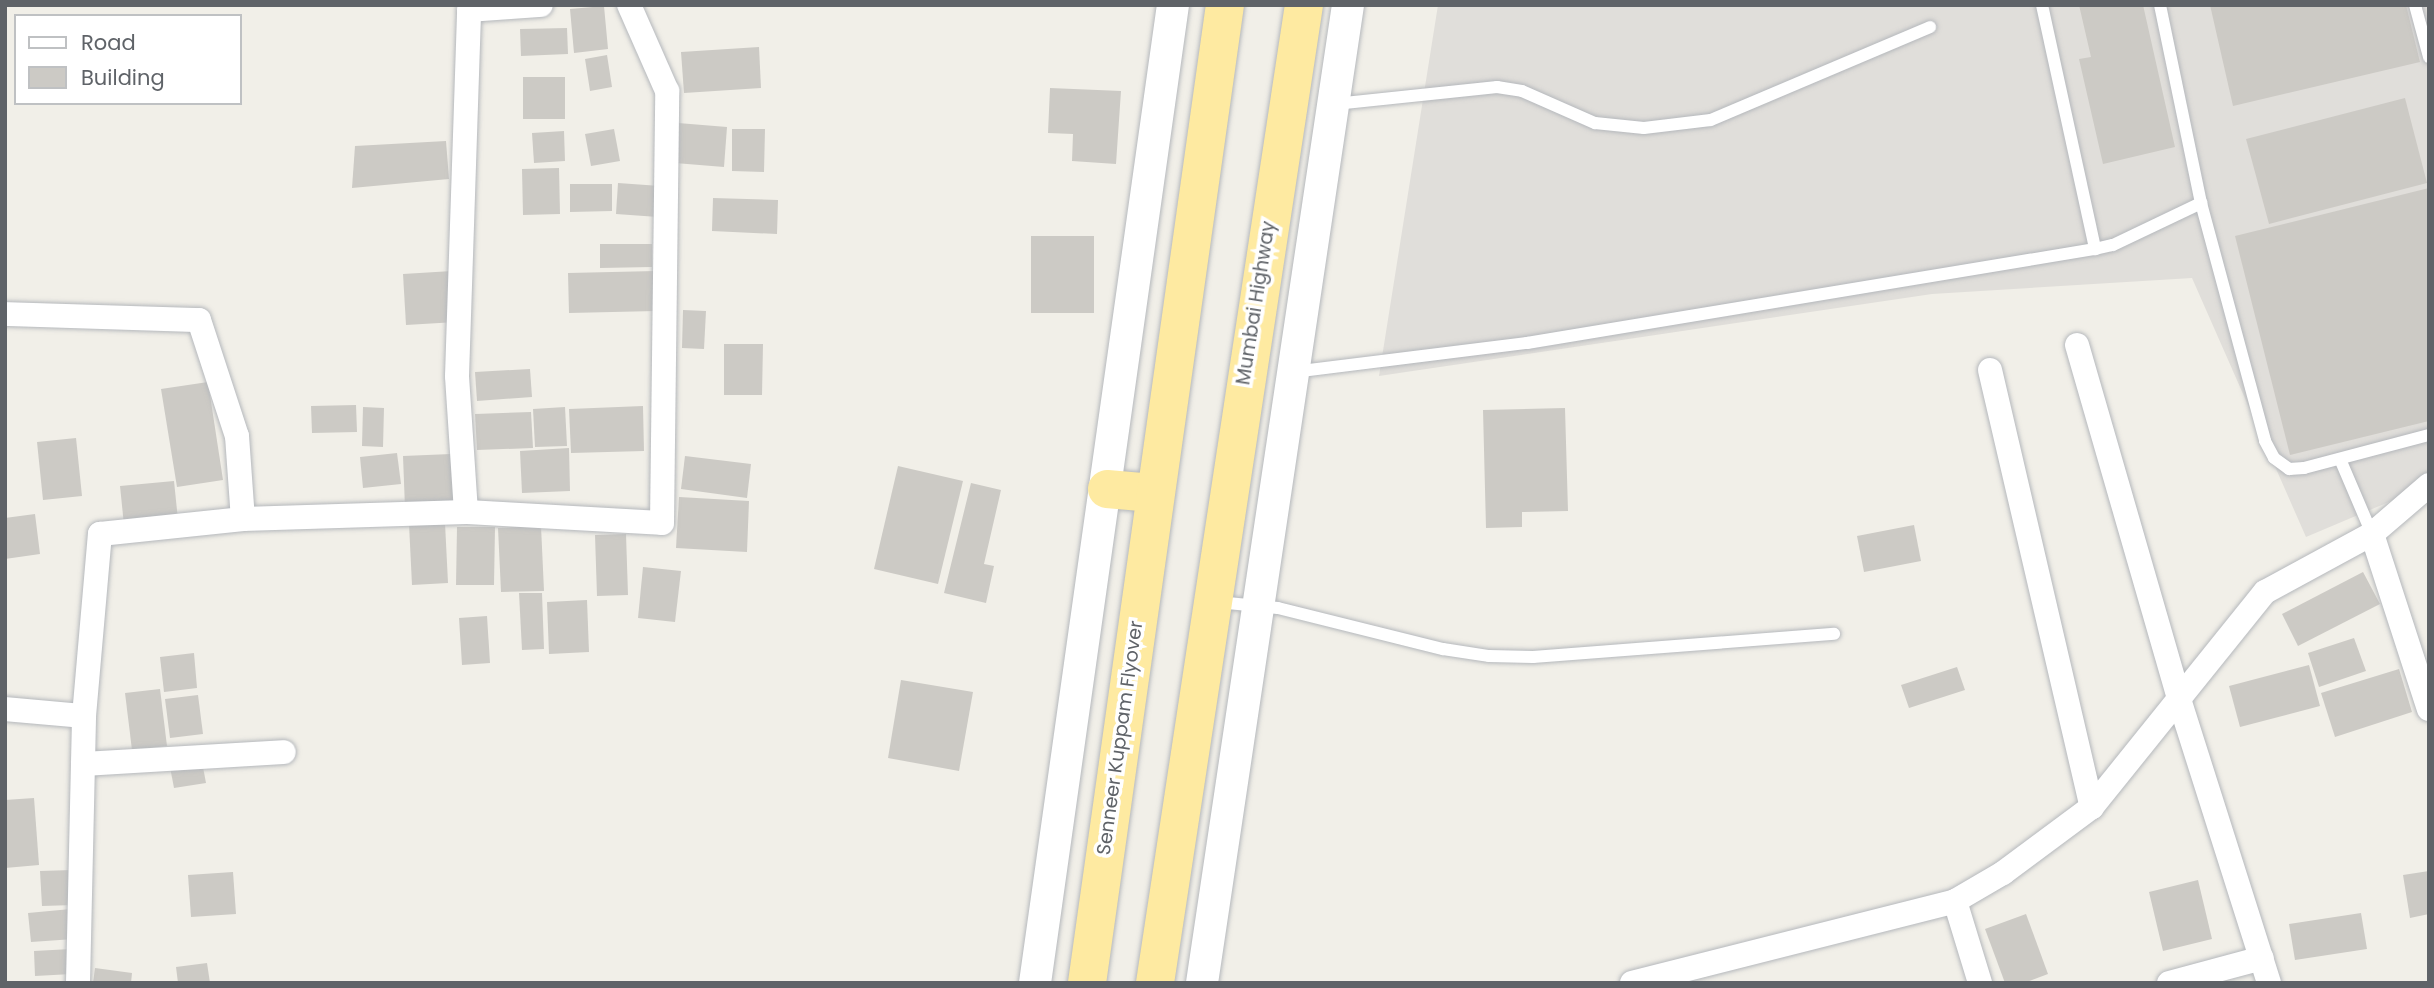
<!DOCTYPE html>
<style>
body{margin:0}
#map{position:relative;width:2434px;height:988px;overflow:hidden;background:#f1efe8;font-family:Poppins,sans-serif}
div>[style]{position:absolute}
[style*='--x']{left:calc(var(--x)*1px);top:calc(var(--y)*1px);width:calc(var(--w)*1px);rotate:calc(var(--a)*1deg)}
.industrial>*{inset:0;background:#e0deda}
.building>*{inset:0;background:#cccac5}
.roads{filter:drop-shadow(0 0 2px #b5b8bc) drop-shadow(0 0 2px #b5b8bc)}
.service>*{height:12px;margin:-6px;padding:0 6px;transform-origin:6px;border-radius:6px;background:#fff}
.minor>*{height:24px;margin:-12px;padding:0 12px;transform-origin:12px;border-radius:12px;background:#fff}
.tertiary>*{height:32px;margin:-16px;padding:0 16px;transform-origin:16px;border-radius:16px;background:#fff}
.trunk>*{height:38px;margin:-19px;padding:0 19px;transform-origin:19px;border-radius:19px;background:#feeaa1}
span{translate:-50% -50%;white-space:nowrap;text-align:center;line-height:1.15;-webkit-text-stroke:7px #fff;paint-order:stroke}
.street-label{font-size:19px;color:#5f6368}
.frame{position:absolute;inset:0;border:7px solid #5f6368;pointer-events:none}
.legend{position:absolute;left:14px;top:14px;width:228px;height:91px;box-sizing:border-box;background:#fff;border:2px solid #bfc1c3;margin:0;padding:9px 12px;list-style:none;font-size:21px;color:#5f6368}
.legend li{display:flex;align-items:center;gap:14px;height:35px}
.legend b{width:35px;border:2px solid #bfc1c3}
</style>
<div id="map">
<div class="industrial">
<i style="clip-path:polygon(1438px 5px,2429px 5px,2429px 485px,2306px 537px,2192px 278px,1932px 294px,1379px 376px)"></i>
</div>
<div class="building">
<i style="clip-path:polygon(2079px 5px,2143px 5px,2175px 147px,2103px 164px,2079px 59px,2091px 57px)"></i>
<i style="clip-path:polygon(2210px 5px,2406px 5px,2420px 62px,2233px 106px)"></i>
<i style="clip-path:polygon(604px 6px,608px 49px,574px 53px,570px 9px)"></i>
<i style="clip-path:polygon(567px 28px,568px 54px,521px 56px,520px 29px)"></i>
<i style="clip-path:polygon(759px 47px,761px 88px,684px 93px,681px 52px)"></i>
<i style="clip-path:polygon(607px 55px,612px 87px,590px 91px,585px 59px)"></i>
<i style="clip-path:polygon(523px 77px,565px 77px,565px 119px,523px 119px)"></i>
<i style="clip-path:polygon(1050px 88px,1121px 91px,1116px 164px,1072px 161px,1073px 134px,1048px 133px)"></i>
<i style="clip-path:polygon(2405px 98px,2427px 183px,2269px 224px,2246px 139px)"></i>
<i style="clip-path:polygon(678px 123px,727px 127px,724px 167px,675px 163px)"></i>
<i style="clip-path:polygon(614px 129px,620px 161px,591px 166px,585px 134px)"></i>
<i style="clip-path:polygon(732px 129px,765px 129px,764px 172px,732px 171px)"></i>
<i style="clip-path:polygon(564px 131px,565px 161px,534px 163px,532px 133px)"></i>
<i style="clip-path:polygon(446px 141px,449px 179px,352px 188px,355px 146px)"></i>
<i style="clip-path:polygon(559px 168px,560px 214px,523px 215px,522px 169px)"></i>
<i style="clip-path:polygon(618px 183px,660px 186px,658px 217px,616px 214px)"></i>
<i style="clip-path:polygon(570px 184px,612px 184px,612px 211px,570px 212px)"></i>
<i style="clip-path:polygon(2429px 188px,2429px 421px,2290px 455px,2235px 236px)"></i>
<i style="clip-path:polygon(713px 198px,778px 200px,777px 234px,712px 231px)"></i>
<i style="clip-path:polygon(1031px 236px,1094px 236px,1094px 313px,1031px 313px)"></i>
<i style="clip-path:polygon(600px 244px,652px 244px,652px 267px,600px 268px)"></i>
<i style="clip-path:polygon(452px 271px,456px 322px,406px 325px,403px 274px)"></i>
<i style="clip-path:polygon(656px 271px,656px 311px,569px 313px,568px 273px)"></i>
<i style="clip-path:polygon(683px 310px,706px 311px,704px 349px,682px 348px)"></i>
<i style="clip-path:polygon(724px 344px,763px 344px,762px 395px,724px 395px)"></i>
<i style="clip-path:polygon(530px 369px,532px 397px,477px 401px,475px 372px)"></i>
<i style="clip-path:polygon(208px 382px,223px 480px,177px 487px,161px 389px)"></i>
<i style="clip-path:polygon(356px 405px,357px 432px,312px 433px,311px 406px)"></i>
<i style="clip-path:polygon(643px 406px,644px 451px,571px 453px,569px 409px)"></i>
<i style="clip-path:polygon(363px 407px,384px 408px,383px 447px,362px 446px)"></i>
<i style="clip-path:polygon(565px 407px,567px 446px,535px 447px,533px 409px)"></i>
<i style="clip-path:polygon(1565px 408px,1568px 511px,1522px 512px,1522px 527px,1486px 528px,1483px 410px)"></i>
<i style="clip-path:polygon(531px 412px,533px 448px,477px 450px,475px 414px)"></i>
<i style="clip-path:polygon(76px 438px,82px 496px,43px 500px,37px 442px)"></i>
<i style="clip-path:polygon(569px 448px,570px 491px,522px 493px,520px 451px)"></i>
<i style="clip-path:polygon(397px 453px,401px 484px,363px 488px,360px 457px)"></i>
<i style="clip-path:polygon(451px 454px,454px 506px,405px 508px,403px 456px)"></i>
<i style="clip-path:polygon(685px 456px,751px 464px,747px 498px,681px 489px)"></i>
<i style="clip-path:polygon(898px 466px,963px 481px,938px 584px,874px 569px)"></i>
<i style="clip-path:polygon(174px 481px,178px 520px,124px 525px,120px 486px)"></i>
<i style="clip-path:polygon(971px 483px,1001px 490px,984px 564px,994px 566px,986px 603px,944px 593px)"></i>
<i style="clip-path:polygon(679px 497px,749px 501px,747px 552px,676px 548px)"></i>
<i style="clip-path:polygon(35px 514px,40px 554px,5px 559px,5px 518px)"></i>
<i style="clip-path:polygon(445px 523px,448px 583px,412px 585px,409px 524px)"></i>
<i style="clip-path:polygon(1914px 525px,1921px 561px,1864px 572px,1857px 536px)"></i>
<i style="clip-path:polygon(541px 526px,544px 591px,501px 592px,498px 528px)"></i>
<i style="clip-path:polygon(457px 527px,495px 527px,494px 585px,456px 585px)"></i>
<i style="clip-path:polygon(626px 534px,628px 595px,597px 596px,595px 535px)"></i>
<i style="clip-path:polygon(643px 567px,681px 571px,675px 622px,638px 618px)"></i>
<i style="clip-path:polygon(2363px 572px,2380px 604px,2298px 646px,2282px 614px)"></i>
<i style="clip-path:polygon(519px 593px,542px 593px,544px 649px,522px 650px)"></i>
<i style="clip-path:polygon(587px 600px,589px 652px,549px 654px,547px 602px)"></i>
<i style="clip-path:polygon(487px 616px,490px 663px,462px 665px,459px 618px)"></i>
<i style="clip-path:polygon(2354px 638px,2366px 671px,2319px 687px,2308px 653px)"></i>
<i style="clip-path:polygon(194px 653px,197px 688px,164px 692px,160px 657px)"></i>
<i style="clip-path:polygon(2309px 665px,2320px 706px,2240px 727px,2229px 686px)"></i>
<i style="clip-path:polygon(1957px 667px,1965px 690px,1909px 708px,1901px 685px)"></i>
<i style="clip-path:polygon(2399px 669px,2412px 712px,2335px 737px,2321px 693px)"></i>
<i style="clip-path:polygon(901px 680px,973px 692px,959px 771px,888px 758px)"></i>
<i style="clip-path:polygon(160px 689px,167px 746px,132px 750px,125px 693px)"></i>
<i style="clip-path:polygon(198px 695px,203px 734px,170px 738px,165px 699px)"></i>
<i style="clip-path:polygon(202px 762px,206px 783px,174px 788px,170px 767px)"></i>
<i style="clip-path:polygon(34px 798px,39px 865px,5px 868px,5px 800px)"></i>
<i style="clip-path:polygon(72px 870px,74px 905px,42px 906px,40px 871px)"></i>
<i style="clip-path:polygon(2429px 871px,2429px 914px,2410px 918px,2403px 875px)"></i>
<i style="clip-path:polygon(233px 872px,236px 914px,191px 917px,188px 875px)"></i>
<i style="clip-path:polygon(2198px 880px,2212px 939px,2163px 951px,2149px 892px)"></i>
<i style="clip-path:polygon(71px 909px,74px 939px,31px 942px,28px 913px)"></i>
<i style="clip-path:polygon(2361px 913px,2367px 949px,2295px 960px,2289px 924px)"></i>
<i style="clip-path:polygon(2026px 914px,2048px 974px,2024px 983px,2005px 983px,1985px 929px)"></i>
<i style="clip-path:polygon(71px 949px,72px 974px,35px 976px,34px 951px)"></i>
<i style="clip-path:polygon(207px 963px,210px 983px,178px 983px,176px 967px)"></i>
<i style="clip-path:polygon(95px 968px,132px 973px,131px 983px,93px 983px)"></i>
</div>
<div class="roads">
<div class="service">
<i style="--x:2042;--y:5;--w:250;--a:77.7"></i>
<i style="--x:2160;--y:5;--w:202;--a:78.3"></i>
<i style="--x:2201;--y:203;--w:246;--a:74.9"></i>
<i style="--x:2265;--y:441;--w:19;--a:62"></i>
<i style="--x:2274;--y:458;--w:19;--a:36"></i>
<i style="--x:2289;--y:469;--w:15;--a:-4"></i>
<i style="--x:2304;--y:468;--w:129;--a:-14.8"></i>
<i style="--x:2415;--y:5;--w:54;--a:74.9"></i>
<i style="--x:1335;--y:104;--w:163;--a:-6"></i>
<i style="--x:1497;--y:87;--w:25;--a:9"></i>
<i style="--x:1522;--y:91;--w:80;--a:23.7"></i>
<i style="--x:1595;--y:123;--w:49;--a:5.8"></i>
<i style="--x:1644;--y:128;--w:67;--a:-6.8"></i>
<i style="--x:1711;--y:120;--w:238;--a:-23"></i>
<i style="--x:1293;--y:372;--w:236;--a:-7.1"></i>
<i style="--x:1527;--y:343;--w:576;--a:-9.4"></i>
<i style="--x:2095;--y:249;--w:18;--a:-13"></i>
<i style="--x:2113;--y:245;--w:98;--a:-25.5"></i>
<i style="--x:2340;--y:459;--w:82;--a:66.9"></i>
<i style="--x:1218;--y:602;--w:60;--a:5.7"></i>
<i style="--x:1278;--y:608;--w:170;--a:14"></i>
<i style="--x:1443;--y:649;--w:47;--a:8.7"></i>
<i style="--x:1489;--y:656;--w:44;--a:1.3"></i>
<i style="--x:1533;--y:657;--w:302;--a:-4.4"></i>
</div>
<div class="minor">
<i style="--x:5;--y:314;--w:194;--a:1.8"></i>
<i style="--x:199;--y:320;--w:122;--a:71.9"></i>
<i style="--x:237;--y:436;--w:83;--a:85.9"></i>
<i style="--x:2077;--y:345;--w:365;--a:73.9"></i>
<i style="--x:2178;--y:696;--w:301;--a:72.4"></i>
<i style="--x:1990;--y:370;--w:449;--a:76.9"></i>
<i style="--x:466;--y:512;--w:196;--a:3.2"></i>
<i style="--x:662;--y:523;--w:432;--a:-89.3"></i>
<i style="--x:667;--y:91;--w:94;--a:-113.8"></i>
<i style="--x:2372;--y:534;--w:184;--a:72"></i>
<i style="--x:5;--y:709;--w:79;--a:5.1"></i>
<i style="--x:83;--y:764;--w:201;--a:-3.4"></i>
<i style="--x:1955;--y:901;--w:86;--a:73"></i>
<i style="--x:78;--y:983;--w:267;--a:-88.7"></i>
<i style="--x:84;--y:716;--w:183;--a:-85"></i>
<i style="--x:100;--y:534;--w:144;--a:-6"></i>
<i style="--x:243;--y:519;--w:223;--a:-1.8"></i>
<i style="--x:466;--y:512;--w:136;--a:-93.8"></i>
<i style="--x:457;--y:376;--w:366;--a:-88.1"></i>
<i style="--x:469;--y:10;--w:72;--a:-4"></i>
<i style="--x:1632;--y:983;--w:333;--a:-14.2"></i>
<i style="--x:1955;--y:901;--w:56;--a:-30.3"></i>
<i style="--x:2003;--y:873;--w:111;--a:-36.6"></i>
<i style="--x:2092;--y:807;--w:276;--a:-51.2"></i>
<i style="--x:2265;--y:592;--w:122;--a:-28.5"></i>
<i style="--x:2372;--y:534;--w:75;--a:-40.7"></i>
<i style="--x:2169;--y:983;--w:96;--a:-15"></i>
</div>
<div class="tertiary">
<i style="--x:1035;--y:983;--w:988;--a:-81.97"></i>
<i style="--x:1202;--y:983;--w:989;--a:-81.51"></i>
</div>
<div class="trunk">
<i style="--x:1107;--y:489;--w:46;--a:5"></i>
<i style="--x:1087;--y:983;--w:988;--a:-81.97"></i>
<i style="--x:1155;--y:983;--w:989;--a:-81.34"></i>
</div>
</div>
<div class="street-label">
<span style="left:1256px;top:303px;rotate:-81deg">Mumbai Highway</span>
<span style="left:1120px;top:738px;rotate:-82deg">Senneer Kuppam Flyover</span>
</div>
<div class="frame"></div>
<ul class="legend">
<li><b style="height:9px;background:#fff"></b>Road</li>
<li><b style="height:19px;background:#cccac5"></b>Building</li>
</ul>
</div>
